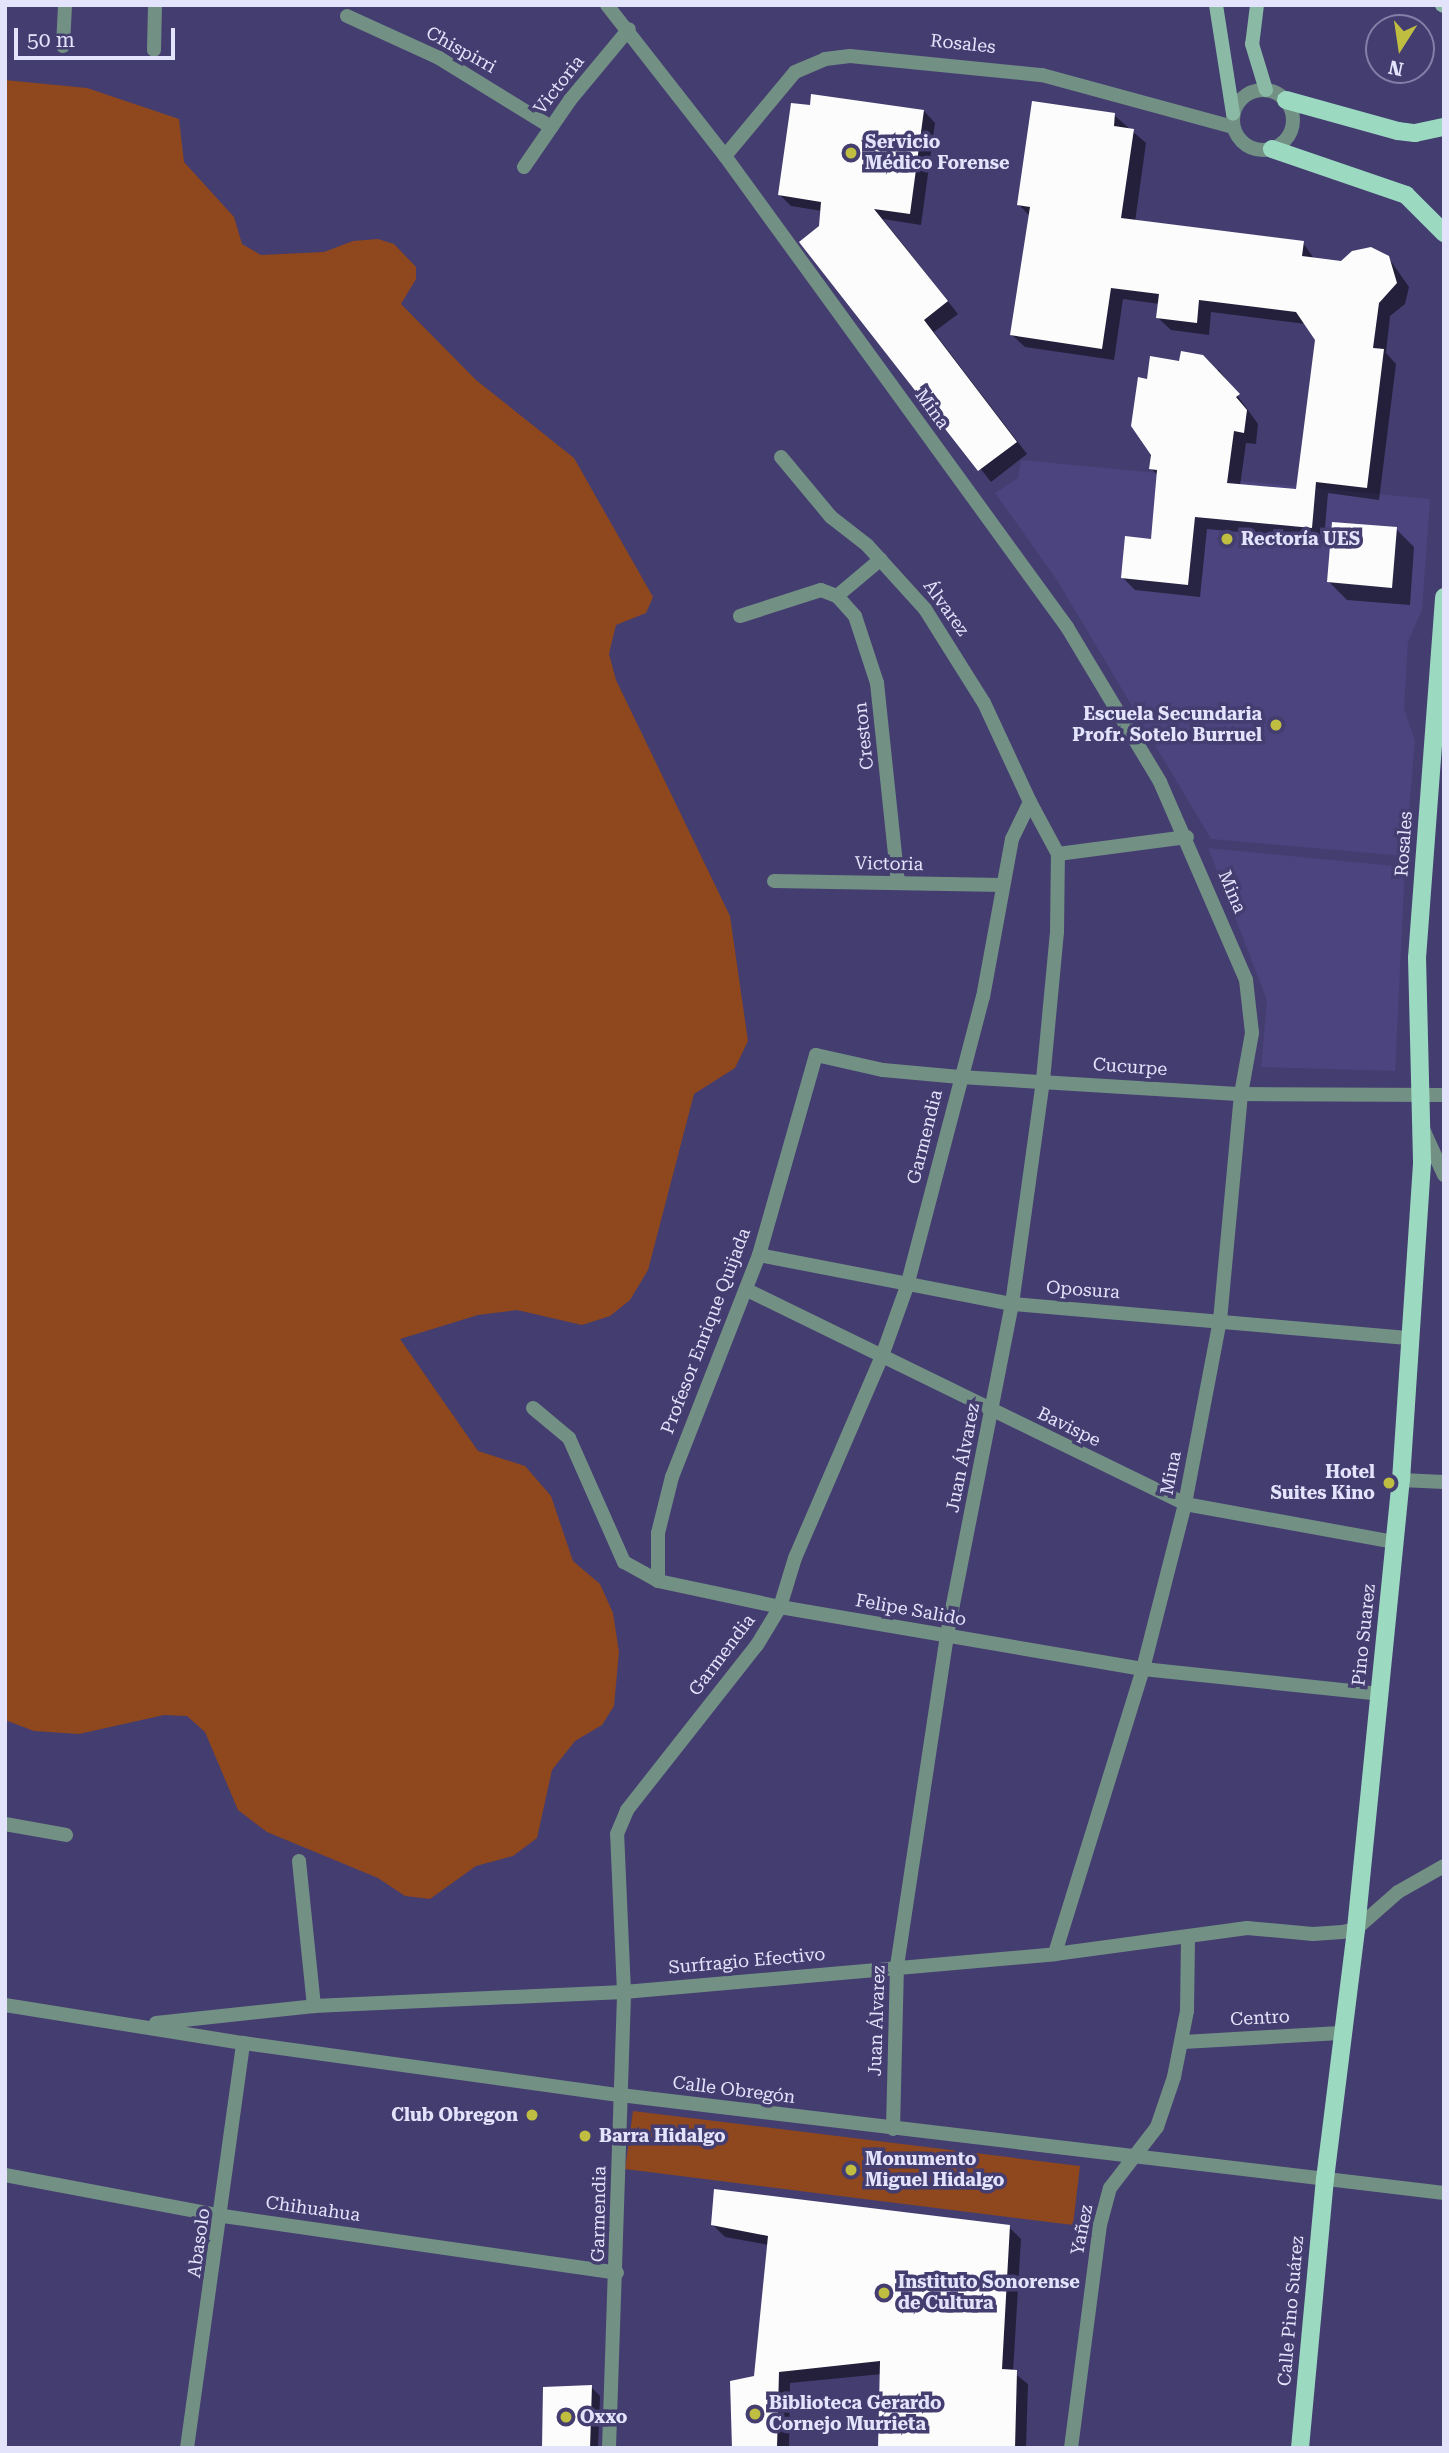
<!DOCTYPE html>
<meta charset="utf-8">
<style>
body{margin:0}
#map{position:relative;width:1449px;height:2453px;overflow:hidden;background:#443d70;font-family:"Roboto Serif",serif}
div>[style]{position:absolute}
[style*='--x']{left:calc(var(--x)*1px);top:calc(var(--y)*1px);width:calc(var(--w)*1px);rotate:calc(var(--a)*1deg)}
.built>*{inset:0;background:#4c447e}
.green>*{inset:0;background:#8f471d}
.shadow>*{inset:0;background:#0007}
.building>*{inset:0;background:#fcfcfc}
.street>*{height:14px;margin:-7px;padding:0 7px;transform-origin:7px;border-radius:7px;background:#739084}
.street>.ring{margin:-7px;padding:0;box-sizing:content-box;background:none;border:14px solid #739084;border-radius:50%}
.secondary>*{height:14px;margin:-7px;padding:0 7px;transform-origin:7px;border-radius:7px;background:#8abaa6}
.primary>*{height:18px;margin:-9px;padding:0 9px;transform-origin:9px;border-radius:9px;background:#9cd9c1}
.dots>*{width:19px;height:19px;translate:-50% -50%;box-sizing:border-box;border:4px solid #443d70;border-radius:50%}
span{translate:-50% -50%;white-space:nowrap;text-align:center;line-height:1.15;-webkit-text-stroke:7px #443d70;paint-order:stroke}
.street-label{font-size:18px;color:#e4e3fc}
.poi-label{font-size:18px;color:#e4e3fc;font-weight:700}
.left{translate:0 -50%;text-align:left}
.right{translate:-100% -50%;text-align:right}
.frame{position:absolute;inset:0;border:7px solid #e4e3fc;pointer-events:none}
.north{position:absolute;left:1365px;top:14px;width:70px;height:70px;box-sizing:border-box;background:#443d70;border:2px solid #847fa8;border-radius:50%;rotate:192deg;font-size:19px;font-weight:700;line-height:28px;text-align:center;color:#e4e3fc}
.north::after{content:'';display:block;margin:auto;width:24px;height:32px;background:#c0be40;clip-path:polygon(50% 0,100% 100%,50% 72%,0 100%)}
.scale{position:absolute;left:14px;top:28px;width:161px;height:32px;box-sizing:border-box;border:4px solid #e4e3fc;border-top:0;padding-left:9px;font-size:21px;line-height:24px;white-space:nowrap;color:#e4e3fc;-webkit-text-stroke:5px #443d70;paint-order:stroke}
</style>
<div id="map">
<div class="built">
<i style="clip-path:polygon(1021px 460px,1430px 499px,1422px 610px,1408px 642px,1404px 709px,1415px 741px,1405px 856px,1211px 839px,1057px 580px,995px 493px,1018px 478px)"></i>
<i style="clip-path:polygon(1208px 848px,1405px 867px,1395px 1071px,1261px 1067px,1267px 1000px)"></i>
</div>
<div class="green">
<i style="clip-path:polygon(5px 80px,87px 88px,179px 119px,184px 162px,234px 217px,242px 244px,261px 255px,324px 252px,353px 241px,378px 239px,394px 244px,416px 267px,416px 279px,401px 304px,476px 380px,574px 458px,653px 597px,646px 613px,616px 625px,609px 654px,616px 680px,730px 916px,748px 1041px,735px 1068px,694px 1094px,648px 1270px,630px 1300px,610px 1316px,582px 1325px,517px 1310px,478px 1315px,400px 1339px,478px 1451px,525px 1466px,551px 1496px,573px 1561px,600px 1584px,613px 1613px,619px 1652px,614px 1706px,602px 1725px,575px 1741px,552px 1770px,537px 1838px,513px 1856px,476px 1866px,430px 1899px,405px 1896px,378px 1878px,267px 1832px,238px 1810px,205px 1732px,187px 1716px,164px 1715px,79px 1734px,34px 1731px,5px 1720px)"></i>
<i style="clip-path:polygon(633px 2111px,1080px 2166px,1073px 2225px,625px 2169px)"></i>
</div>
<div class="shadow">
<i style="clip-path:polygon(924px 111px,935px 123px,921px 225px,883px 219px,958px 314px,934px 332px,1027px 454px,991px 482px,802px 242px,820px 227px,822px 211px,791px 206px,780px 195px)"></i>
<i style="clip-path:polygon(1114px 115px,1146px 143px,1135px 222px,1303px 243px,1315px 260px,1342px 263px,1388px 257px,1409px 287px,1405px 304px,1390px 316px,1386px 353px,1396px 364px,1379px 500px,1328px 493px,1324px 540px,1207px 529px,1200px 597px,1135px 590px,1123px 578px,1152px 541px,1158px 476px,1151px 468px,1148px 381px,1219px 370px,1258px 424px,1256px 444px,1246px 443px,1240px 486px,1298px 491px,1317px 339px,1306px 324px,1211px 312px,1209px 335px,1171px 330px,1158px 318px,1160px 304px,1123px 299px,1114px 360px,1025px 347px,1012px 335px,1030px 216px,1019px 205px)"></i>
<i style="clip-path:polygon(1396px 529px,1414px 547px,1410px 605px,1347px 600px,1329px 582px)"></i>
<i style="clip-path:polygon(713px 2225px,1009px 2227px,1021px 2239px,1013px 2372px,1028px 2384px,1026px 2448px,880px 2448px,882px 2374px,790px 2383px,789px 2448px,734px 2448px,756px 2378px,769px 2245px,725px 2237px)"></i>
<i style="clip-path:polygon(591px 2387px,600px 2396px,598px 2448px,543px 2448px)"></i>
</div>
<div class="building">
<i style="clip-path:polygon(811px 94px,924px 110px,910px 214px,874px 209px,948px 301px,924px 320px,1017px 442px,978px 471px,799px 242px,819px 226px,821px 202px,778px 195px,791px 103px,810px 105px)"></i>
<i style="clip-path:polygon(1032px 101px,1115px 113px,1114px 126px,1134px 129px,1121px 218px,1304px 241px,1302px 256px,1341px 261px,1352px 251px,1371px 247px,1389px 256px,1397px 283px,1379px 303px,1373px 348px,1384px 349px,1367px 488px,1316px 482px,1312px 528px,1195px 517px,1188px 585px,1121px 578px,1125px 536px,1151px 539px,1157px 470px,1149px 469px,1151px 455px,1131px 426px,1138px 377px,1147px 379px,1150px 356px,1179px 361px,1181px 351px,1203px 355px,1240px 394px,1236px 397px,1247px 410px,1244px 433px,1234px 431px,1227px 483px,1296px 489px,1315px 340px,1296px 312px,1199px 300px,1197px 323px,1156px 318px,1159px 294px,1111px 288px,1102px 349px,1010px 335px,1030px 207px,1017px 205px)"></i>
<i style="clip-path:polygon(1332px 522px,1397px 527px,1392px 588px,1327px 582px)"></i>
<i style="clip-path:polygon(714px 2189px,1010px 2225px,1002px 2369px,1017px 2370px,1015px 2448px,878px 2448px,880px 2361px,779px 2372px,777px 2448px,732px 2448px,730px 2381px,754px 2376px,768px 2236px,711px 2225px)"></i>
<i style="clip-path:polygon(592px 2385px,590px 2448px,542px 2448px,543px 2387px)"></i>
</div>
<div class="street">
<i style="--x:607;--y:5;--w:192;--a:52"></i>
<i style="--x:725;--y:156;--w:582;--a:54.02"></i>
<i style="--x:1067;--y:627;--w:181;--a:59"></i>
<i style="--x:1160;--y:782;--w:216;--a:66.5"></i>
<i style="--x:1246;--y:980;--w:53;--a:83.5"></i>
<i style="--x:1252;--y:1033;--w:62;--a:100.2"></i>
<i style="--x:1241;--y:1094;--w:227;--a:95.3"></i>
<i style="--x:1220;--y:1320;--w:187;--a:100.8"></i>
<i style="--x:1185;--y:1504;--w:170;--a:104.3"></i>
<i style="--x:1143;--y:1669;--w:298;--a:107.2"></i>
<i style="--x:347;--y:16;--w:101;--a:24.5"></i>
<i style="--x:439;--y:58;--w:132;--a:31.6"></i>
<i style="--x:63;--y:46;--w:41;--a:-87.2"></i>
<i style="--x:154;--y:50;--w:45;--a:-88.7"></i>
<i class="ring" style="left:1233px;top:90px;width:46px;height:46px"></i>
<i style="--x:725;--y:156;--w:109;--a:-50.2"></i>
<i style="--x:795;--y:72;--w:33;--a:-23"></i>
<i style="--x:825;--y:59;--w:25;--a:-7"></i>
<i style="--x:850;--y:56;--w:193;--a:5.7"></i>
<i style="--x:1042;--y:75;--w:198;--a:15.2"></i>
<i style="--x:524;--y:167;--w:81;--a:-55.5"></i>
<i style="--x:570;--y:100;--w:92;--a:-50.3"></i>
<i style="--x:837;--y:596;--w:57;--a:-40.1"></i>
<i style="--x:740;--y:616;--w:85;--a:-17.8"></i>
<i style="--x:821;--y:590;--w:17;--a:21"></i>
<i style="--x:837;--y:596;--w:27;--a:48"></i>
<i style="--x:855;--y:616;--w:71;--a:71.8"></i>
<i style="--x:877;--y:683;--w:201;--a:84"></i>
<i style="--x:1058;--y:854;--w:130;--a:-7.5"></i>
<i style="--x:774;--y:881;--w:229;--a:1"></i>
<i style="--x:1422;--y:1127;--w:53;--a:65.4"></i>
<i style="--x:759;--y:1255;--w:258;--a:11"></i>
<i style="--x:1012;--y:1304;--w:397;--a:4.9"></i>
<i style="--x:747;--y:1290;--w:487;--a:26"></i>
<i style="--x:1185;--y:1504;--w:212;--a:10.3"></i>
<i style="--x:533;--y:1408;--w:47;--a:39.8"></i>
<i style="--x:569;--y:1438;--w:136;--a:66.1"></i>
<i style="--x:624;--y:1562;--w:39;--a:29"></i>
<i style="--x:658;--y:1581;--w:125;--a:12"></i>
<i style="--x:780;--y:1607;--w:368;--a:9.7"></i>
<i style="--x:1143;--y:1669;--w:238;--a:6"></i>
<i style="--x:1401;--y:1480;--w:43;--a:2.7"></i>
<i style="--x:658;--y:1581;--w:48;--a:-90"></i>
<i style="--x:658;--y:1533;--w:58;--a:-76"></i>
<i style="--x:672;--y:1477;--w:238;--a:-68.6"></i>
<i style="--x:759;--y:1255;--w:208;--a:-74.1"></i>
<i style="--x:816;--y:1055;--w:69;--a:12.6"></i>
<i style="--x:883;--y:1070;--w:77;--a:5.2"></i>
<i style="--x:960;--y:1077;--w:282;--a:3.5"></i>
<i style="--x:1241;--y:1094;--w:203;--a:0.3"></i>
<i style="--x:5;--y:1824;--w:62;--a:10.2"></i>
<i style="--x:299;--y:1861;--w:146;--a:84.1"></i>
<i style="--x:5;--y:2005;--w:241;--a:9.1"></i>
<i style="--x:243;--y:2043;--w:381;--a:7.9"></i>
<i style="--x:620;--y:2095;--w:830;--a:6.78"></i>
<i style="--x:156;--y:2023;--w:159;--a:-6.1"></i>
<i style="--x:314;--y:2006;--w:310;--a:-2.6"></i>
<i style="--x:624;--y:1992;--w:433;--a:-5"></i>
<i style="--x:1055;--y:1954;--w:194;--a:-7.7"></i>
<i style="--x:1247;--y:1928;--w:66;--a:5.2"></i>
<i style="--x:1313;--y:1934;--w:29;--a:-4"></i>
<i style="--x:1342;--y:1932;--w:14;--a:-12"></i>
<i style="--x:1356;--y:1929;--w:56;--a:-41.4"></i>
<i style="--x:1398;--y:1892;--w:53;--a:-29.5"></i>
<i style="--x:1183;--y:2042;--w:157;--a:-3.3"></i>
<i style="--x:893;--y:2129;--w:163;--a:-88.6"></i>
<i style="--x:897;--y:1966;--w:335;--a:-81.4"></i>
<i style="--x:947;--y:1635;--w:337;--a:-78.9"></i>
<i style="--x:1012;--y:1304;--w:226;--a:-82.1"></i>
<i style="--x:1043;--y:1080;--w:149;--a:-84.6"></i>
<i style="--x:1057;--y:932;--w:78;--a:-89.3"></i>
<i style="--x:1058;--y:854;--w:59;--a:-118.3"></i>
<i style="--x:5;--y:2175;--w:222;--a:10.7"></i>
<i style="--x:223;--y:2216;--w:398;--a:8.2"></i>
<i style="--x:187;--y:2448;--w:409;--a:-82.1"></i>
<i style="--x:609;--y:2448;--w:456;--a:-88.1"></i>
<i style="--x:624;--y:1992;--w:158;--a:-92.5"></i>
<i style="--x:617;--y:1834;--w:26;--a:-67"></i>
<i style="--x:627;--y:1810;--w:210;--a:-51.8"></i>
<i style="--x:757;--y:1645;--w:44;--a:-58.8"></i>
<i style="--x:780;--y:1607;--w:51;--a:-73"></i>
<i style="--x:795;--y:1558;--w:220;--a:-66.7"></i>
<i style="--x:882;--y:1356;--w:74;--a:-70.3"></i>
<i style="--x:907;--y:1286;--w:299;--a:-75.3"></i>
<i style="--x:983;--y:997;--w:161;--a:-79.6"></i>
<i style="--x:1012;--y:839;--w:41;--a:-64.1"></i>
<i style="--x:1030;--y:802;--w:109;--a:-114.9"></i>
<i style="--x:984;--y:703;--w:111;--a:-122.1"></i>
<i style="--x:925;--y:609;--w:86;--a:-132.2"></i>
<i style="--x:867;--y:545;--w:46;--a:-142.1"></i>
<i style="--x:831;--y:517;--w:78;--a:-129.8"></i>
<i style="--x:1071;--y:2448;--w:225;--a:-82.6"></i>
<i style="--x:1100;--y:2225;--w:38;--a:-75"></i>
<i style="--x:1110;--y:2188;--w:77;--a:-52.4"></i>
<i style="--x:1157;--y:2127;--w:53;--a:-71.2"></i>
<i style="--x:1174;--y:2077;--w:67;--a:-78.9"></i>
<i style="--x:1187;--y:2011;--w:72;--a:-89.2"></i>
</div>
<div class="secondary">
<i style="--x:1216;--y:5;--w:110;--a:81.1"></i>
<i style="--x:1257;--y:5;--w:39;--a:97"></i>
<i style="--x:1252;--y:44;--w:48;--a:73.1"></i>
<i style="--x:1442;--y:5;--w:2;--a:27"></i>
</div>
<div class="primary">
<i style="--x:1286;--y:100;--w:116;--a:15.5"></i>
<i style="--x:1398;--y:131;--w:17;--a:7"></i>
<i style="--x:1415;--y:133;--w:30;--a:-12"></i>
<i style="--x:1272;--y:149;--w:142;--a:18.9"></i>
<i style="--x:1406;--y:195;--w:54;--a:45"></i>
<i style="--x:1300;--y:2448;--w:270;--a:-84.7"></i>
<i style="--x:1325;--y:2179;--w:252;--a:-82.9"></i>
<i style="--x:1356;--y:1929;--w:451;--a:-84.3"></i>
<i style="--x:1401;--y:1480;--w:320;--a:-86.2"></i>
<i style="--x:1422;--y:1161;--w:203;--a:-91.4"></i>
<i style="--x:1417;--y:958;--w:362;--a:-85.7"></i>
</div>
<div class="dots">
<i style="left:851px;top:153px;background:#c0be40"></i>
<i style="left:1227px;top:539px;background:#c0be40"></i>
<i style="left:1276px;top:725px;background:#c0be40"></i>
<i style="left:1389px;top:1483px;background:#c0be40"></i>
<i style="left:532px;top:2115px;background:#c0be40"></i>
<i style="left:585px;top:2136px;background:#c0be40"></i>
<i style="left:851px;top:2170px;background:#c0be40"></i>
<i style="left:884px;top:2293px;background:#c0be40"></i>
<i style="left:755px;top:2414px;background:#c0be40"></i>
<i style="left:566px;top:2417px;background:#c0be40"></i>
</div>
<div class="street-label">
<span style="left:963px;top:44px;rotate:6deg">Rosales</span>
<span style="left:461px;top:50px;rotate:29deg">Chispirri</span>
<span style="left:559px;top:85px;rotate:-52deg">Victoria</span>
<span style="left:932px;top:409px;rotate:54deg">Mina</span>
<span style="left:946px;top:608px;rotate:54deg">Álvarez</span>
<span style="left:864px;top:736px;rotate:-96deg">Creston</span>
<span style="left:1404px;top:844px;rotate:-86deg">Rosales</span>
<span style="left:889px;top:864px;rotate:1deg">Victoria</span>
<span style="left:1232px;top:892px;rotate:67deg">Mina</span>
<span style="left:1130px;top:1067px;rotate:4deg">Cucurpe</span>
<span style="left:925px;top:1137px;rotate:-76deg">Garmendia</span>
<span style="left:1083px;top:1290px;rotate:4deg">Oposura</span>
<span style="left:706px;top:1331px;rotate:-69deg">Profesor Enrique Quijada</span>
<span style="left:1069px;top:1427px;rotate:26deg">Bavispe</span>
<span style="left:963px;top:1458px;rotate:-79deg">Juan Álvarez</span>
<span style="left:1171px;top:1473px;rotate:-79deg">Mina</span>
<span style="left:911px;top:1610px;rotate:10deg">Felipe Salido</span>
<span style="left:1364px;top:1635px;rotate:-84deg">Pino Suarez</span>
<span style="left:722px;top:1655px;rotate:-53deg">Garmendia</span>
<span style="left:747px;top:1961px;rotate:-5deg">Surfragio Efectivo</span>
<span style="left:1260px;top:2018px;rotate:-3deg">Centro</span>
<span style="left:877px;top:2021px;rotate:-88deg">Juan Álvarez</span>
<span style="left:734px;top:2090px;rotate:7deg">Calle Obregón</span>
<span style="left:313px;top:2209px;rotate:8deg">Chihuahua</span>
<span style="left:599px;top:2214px;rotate:-89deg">Garmendia</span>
<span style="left:1082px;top:2230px;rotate:-79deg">Yañez</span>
<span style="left:199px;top:2243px;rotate:-82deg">Abasolo</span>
<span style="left:1291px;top:2311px;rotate:-85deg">Calle Pino Suárez</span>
</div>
<div class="poi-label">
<span class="left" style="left:865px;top:153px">Servicio<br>Médico Forense</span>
<span class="left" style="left:1241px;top:539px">Rectoría UES</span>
<span class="right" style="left:1262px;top:725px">Escuela Secundaria<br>Profr. Sotelo Burruel</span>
<span class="right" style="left:1375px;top:1483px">Hotel<br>Suites Kino</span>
<span class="right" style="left:518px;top:2115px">Club Obregon</span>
<span class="left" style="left:599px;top:2136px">Barra Hidalgo</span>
<span class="left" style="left:865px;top:2170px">Monumento<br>Miguel Hidalgo</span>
<span class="left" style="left:898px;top:2293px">Instituto Sonorense<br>de Cultura</span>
<span class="left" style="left:769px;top:2414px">Biblioteca Gerardo<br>Cornejo Murrieta</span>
<span class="left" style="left:580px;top:2417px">Oxxo</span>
</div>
<div class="frame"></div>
<div class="north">N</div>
<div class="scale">50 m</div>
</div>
